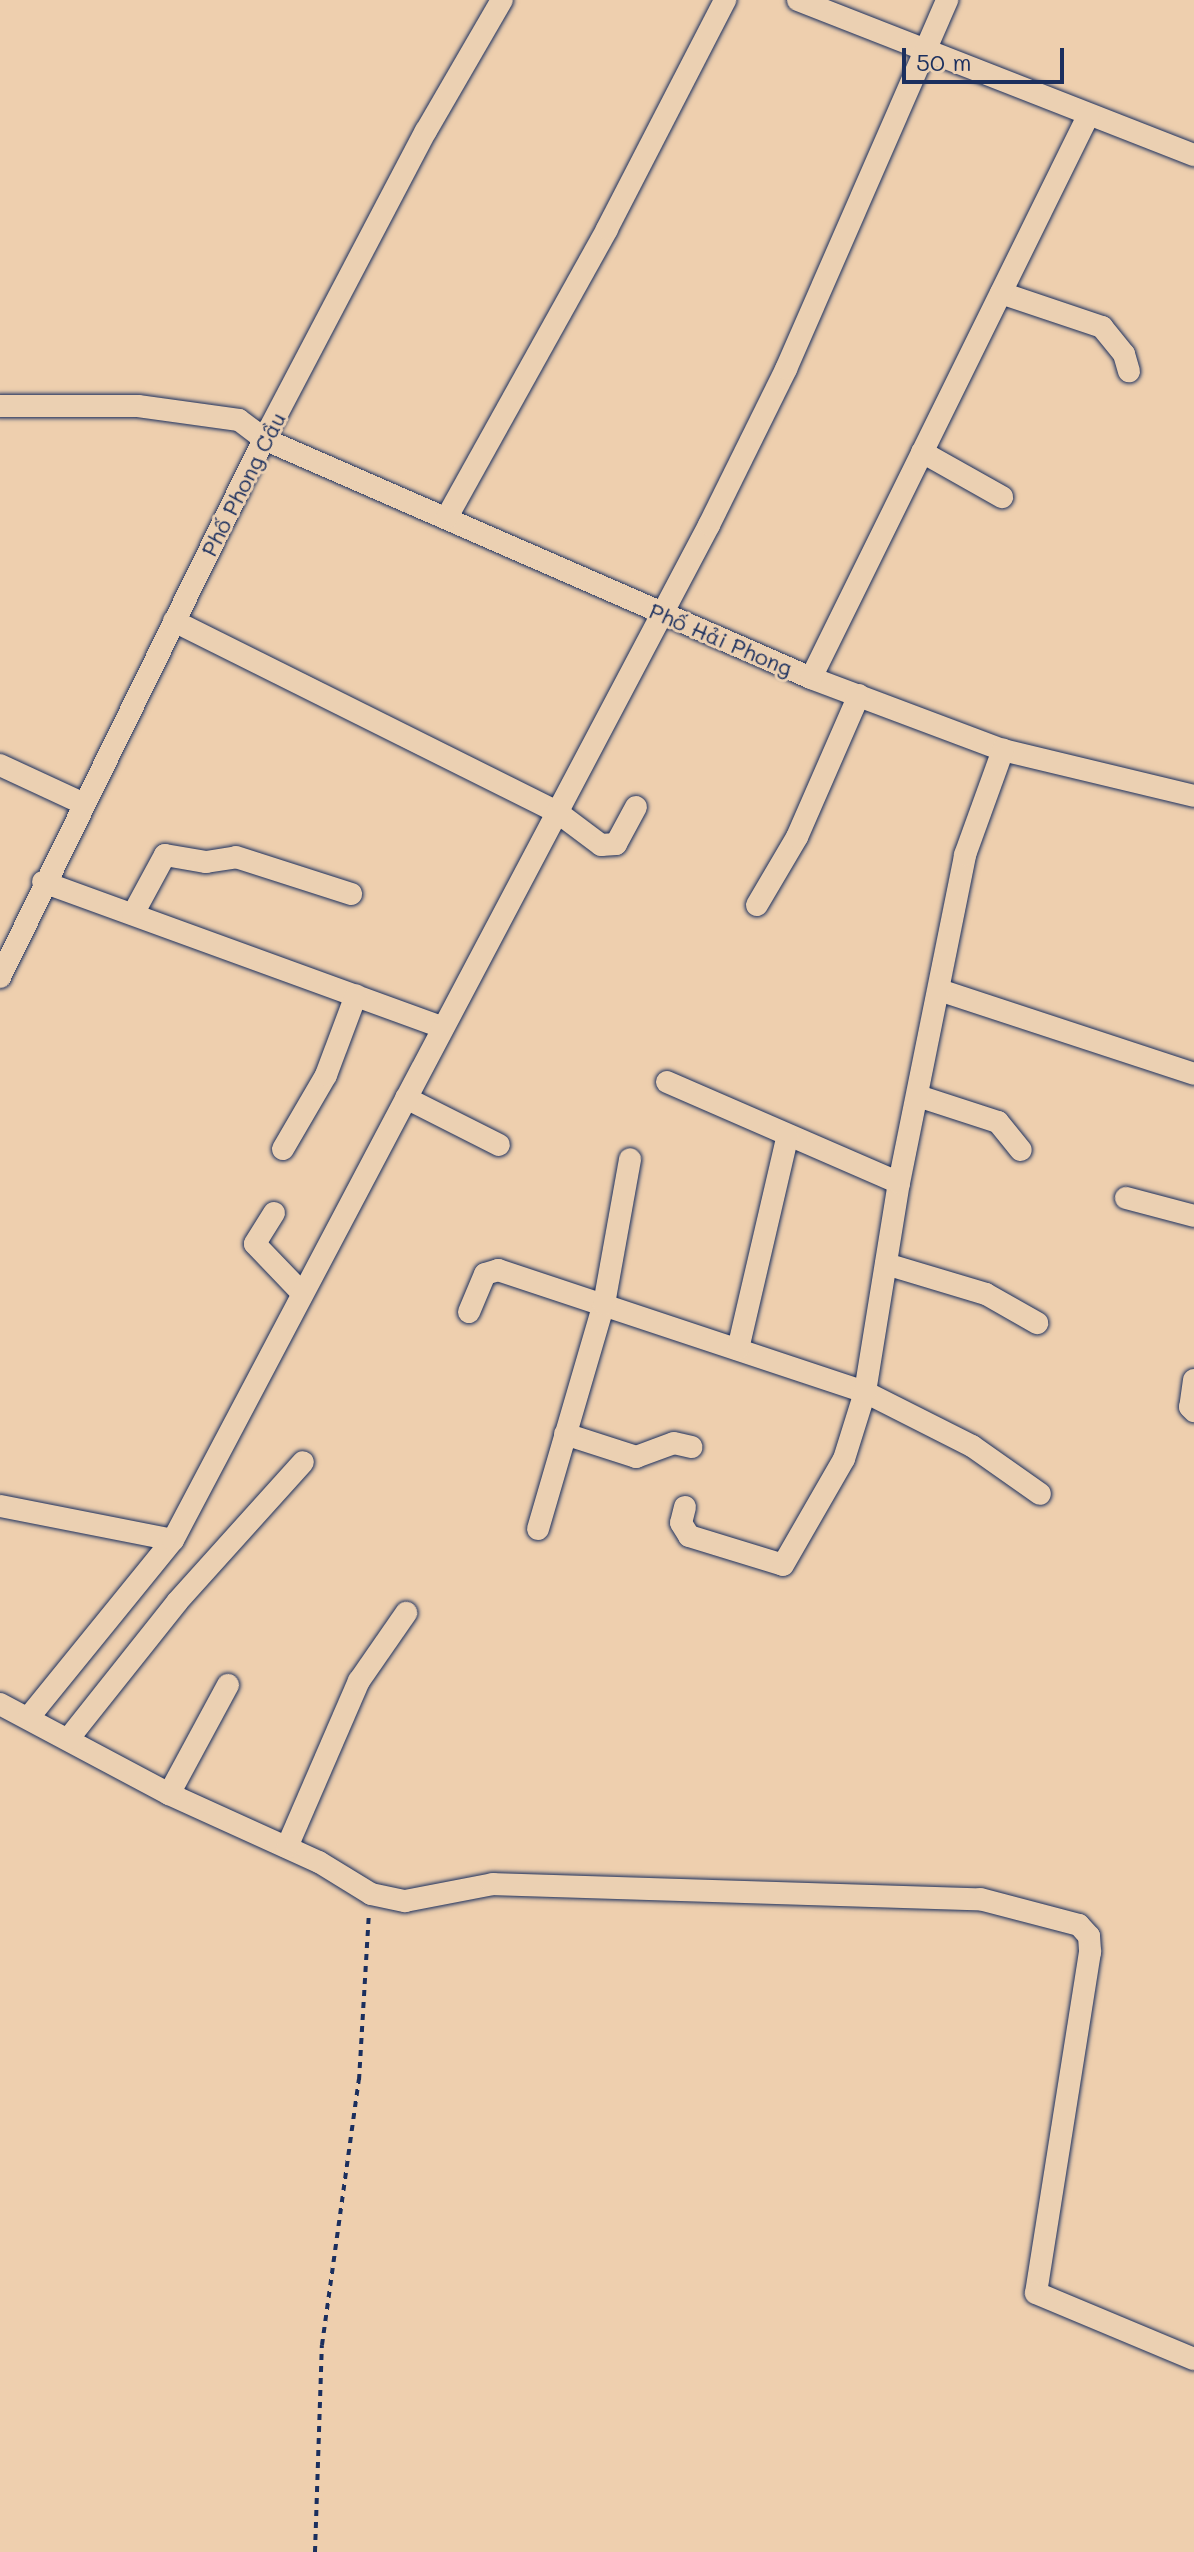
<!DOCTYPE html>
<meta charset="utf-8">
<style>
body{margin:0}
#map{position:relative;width:1194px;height:2552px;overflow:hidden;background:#eecfae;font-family:Mali,sans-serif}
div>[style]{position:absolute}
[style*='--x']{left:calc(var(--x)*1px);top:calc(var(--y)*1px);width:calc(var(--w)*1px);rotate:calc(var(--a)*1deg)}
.path>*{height:4px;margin-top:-2px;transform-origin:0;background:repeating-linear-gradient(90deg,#1b2f5e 0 6px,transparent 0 12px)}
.roads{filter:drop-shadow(0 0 2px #1b2f5e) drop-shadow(0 0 2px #1b2f5e)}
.minor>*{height:22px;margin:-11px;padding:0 11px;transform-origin:11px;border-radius:11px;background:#ebd0b2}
span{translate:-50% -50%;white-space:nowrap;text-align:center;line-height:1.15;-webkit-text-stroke:6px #ebd0b2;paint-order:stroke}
.street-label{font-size:22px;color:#1b2f5e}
.scale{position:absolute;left:902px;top:48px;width:162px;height:36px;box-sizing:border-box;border:4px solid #1b2f5e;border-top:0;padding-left:10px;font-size:24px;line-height:28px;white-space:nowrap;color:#1b2f5e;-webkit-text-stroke:6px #ebd0b2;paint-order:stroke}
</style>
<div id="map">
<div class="path">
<i style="--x:315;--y:2552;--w:207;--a:-88.1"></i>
<i style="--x:322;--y:2345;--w:268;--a:-82.1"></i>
<i style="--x:359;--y:2080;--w:166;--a:-86.6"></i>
</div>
<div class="roads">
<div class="minor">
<i style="--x:798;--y:0;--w:425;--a:21.4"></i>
<i style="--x:1001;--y:293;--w:107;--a:18.6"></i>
<i style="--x:1102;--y:327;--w:35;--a:51"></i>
<i style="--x:1124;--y:354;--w:18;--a:74"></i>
<i style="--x:0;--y:406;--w:138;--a:0"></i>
<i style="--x:138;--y:406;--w:102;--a:7.9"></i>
<i style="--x:239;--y:420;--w:31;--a:37"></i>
<i style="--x:264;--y:439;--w:597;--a:23.6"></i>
<i style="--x:811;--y:678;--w:205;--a:20.6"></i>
<i style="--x:1003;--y:750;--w:196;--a:13.5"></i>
<i style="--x:922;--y:452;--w:92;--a:29.4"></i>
<i style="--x:447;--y:517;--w:329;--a:-60.9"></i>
<i style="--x:607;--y:229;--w:258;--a:-62.7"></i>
<i style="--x:174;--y:621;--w:428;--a:26.5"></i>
<i style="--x:557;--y:812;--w:55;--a:36.9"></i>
<i style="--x:601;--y:845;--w:15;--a:-4"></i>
<i style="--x:616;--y:844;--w:42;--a:-61.6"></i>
<i style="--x:811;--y:678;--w:627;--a:-63.76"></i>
<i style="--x:0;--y:765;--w:90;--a:24.9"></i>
<i style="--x:43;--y:882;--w:424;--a:20"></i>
<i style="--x:757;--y:905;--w:79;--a:-59.5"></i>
<i style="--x:797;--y:837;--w:155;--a:-66.4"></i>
<i style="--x:133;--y:914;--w:67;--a:-61.5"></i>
<i style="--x:165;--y:855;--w:42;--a:9.7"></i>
<i style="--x:206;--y:862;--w:30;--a:-9"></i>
<i style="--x:236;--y:857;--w:121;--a:17.8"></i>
<i style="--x:0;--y:977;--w:599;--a:-63.86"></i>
<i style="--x:264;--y:439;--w:348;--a:-62.3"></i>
<i style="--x:426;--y:131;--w:151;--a:-59.9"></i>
<i style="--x:939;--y:990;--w:268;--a:18.2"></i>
<i style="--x:667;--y:1082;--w:253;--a:23.5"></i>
<i style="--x:918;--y:1096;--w:84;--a:18"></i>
<i style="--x:998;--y:1122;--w:36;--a:51"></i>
<i style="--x:406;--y:1098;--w:104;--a:26.8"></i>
<i style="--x:283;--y:1149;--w:86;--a:-59.8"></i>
<i style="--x:326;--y:1075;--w:85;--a:-69.4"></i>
<i style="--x:1126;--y:1198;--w:70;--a:14.8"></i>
<i style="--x:274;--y:1213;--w:36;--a:122"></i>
<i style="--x:255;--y:1244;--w:66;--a:46.2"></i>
<i style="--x:886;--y:1264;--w:104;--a:16.7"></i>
<i style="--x:986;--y:1294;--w:59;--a:29.6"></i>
<i style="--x:469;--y:1312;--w:41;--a:-67.2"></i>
<i style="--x:485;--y:1274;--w:14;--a:-17"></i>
<i style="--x:498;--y:1270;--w:387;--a:18.4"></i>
<i style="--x:865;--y:1392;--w:120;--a:26.8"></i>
<i style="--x:972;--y:1446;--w:83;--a:35.2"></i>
<i style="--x:738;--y:1349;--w:217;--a:-76.9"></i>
<i style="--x:1194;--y:1380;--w:27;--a:98"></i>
<i style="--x:1190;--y:1407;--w:6;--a:45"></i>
<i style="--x:565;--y:1434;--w:75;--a:17.9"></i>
<i style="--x:636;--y:1457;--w:40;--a:-20.2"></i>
<i style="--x:674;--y:1443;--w:18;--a:13"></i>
<i style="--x:0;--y:1506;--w:176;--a:11.1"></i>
<i style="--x:685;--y:1507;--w:16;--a:104"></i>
<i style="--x:681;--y:1523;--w:15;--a:58"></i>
<i style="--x:689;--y:1536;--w:98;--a:17.1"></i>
<i style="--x:783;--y:1565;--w:122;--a:-60.1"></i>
<i style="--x:844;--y:1459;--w:70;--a:-72.6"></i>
<i style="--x:865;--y:1392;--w:212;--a:-80.8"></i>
<i style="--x:899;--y:1183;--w:335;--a:-78.6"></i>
<i style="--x:965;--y:855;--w:112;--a:-70.1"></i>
<i style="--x:538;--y:1529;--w:234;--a:-73.7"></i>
<i style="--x:604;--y:1304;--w:147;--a:-79.8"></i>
<i style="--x:0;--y:1704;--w:191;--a:28"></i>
<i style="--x:169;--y:1794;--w:165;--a:24.4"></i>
<i style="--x:319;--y:1862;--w:61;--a:31.6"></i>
<i style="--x:371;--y:1894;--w:35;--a:12"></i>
<i style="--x:405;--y:1901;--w:90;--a:-10.9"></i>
<i style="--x:493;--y:1884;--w:487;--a:1.8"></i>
<i style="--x:980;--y:1899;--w:102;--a:14.7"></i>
<i style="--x:1079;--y:1925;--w:15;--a:48"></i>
<i style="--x:1089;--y:1936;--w:16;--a:86"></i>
<i style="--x:1090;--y:1952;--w:345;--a:99"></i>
<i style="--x:1036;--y:2293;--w:171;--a:22.7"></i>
<i style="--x:29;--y:1717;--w:228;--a:-50.9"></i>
<i style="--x:173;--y:1540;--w:1148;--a:-62.16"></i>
<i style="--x:709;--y:525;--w:174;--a:-63.7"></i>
<i style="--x:786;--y:369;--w:403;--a:-66.4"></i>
<i style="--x:69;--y:1738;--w:174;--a:-51.5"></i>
<i style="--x:177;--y:1602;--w:188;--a:-48"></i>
<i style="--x:169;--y:1794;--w:124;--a:-61.6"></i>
<i style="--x:287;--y:1847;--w:181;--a:-66.6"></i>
<i style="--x:359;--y:1681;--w:83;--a:-55.3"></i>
</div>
</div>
<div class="street-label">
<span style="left:243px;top:484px;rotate:-63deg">Phố Phong Cầu</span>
<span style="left:721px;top:639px;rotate:23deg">Phố Hải Phong</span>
</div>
<div class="scale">50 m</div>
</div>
